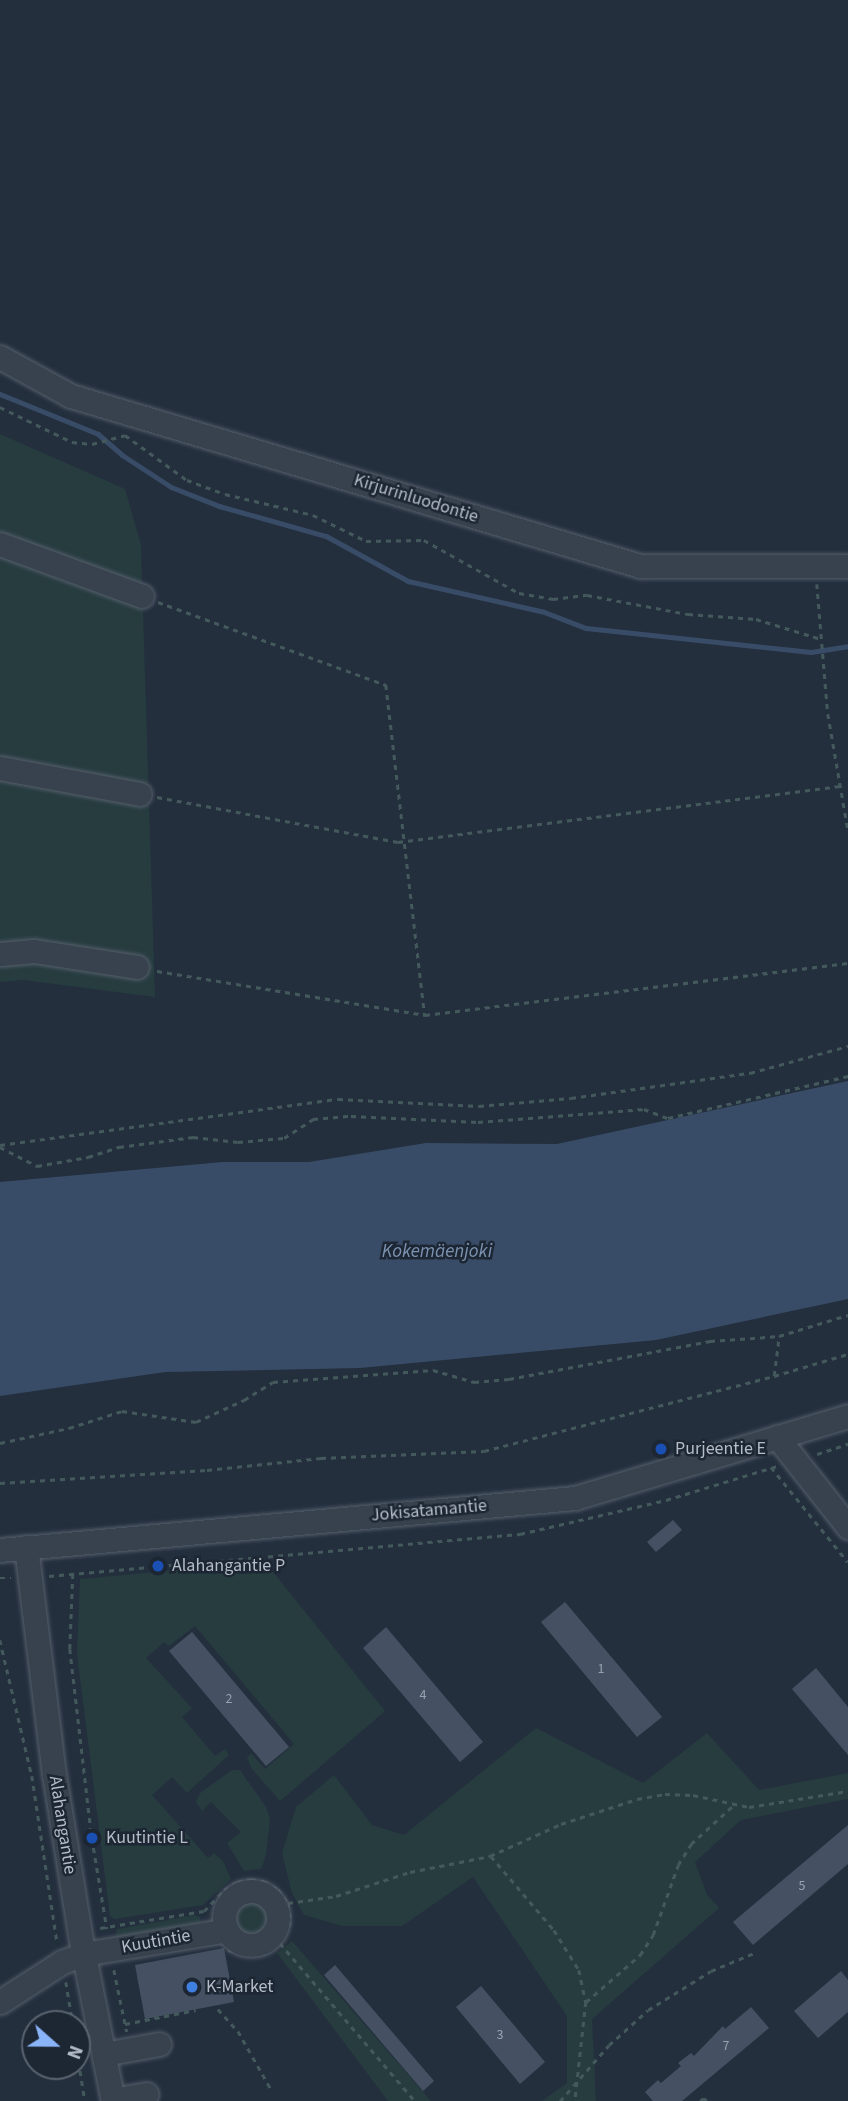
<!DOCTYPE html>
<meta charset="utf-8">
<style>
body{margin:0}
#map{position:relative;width:848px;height:2101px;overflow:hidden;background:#242f3e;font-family:"Source Sans 3",sans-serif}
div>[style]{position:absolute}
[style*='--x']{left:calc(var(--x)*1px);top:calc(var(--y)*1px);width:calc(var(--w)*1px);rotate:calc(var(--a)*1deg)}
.green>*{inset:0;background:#263c3f}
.round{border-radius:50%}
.water>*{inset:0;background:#394c67}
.stream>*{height:5px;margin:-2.5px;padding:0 2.5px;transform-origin:2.5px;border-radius:2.5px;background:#394c67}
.building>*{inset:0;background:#455162}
.path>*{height:2.5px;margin-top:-1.25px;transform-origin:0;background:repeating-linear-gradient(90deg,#44595c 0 5px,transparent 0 10px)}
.roads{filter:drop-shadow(0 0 2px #565f6c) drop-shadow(0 0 2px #565f6c)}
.minor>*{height:23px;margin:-11.5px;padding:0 11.5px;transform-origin:11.5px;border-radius:11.5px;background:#38414e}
.minor>.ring{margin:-11.5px;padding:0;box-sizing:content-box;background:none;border:23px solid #38414e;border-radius:50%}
.dots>*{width:19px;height:19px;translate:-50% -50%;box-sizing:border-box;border:4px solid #1d2633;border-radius:50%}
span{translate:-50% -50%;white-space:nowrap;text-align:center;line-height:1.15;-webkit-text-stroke:5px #1d2633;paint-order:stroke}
.number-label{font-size:14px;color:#98a1af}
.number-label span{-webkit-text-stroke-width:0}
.street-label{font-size:18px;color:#b4bcc9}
.poi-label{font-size:18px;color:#b4bcc9}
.left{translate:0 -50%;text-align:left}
.water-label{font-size:19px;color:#7c92b1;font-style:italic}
.north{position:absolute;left:21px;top:2010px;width:70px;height:70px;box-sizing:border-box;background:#1d2633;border:2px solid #59626f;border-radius:50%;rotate:111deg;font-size:19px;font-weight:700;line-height:28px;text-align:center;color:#b4bcc9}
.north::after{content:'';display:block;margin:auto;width:24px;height:32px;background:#8ab4f8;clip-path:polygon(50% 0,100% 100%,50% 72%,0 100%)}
</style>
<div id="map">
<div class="green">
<i style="clip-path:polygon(0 434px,125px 489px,141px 545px,155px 997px,23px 980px,0 982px)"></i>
<i style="clip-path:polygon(265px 1562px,385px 1711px,280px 1801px,252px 1769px,247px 1758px,251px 1753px,265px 1769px,294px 1744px,195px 1626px,169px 1646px,164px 1642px,146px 1658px,192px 1708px,182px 1717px,215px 1756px,225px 1749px,229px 1755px,187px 1793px,172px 1777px,152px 1795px,208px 1858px,214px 1853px,223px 1861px,231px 1879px,203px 1905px,115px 1919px,110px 1916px,77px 1654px,80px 1579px)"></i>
<i style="clip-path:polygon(536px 1728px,643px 1783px,707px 1733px,759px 1790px,848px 1773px,848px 1799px,741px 1820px,695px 1862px,707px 1895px,719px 1908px,592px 2019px,596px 2101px,542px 2101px,567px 2083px,567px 2016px,473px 1877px,402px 1926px,342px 1926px,304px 1915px,292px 1893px,282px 1853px,296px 1807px,334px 1775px,372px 1825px,404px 1835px)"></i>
<i style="clip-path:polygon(232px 1770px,240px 1770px,266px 1807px,270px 1819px,266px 1855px,261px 1869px,244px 1871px,227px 1843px,241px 1832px,211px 1802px,202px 1811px,196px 1802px,200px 1793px)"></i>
<i class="round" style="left:237px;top:1902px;width:34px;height:34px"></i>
<i style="clip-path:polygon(195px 1915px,200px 1917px,200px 1923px,115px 1938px,117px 1929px)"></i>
<i style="clip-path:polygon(292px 1941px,431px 2101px,388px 2101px,277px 1953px)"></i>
</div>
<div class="water">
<i style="clip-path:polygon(848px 1081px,848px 1299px,656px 1340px,360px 1368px,165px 1372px,0 1396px,0 1182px,223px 1162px,309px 1162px,426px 1143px,557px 1144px)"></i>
</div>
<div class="stream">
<i style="--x:0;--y:394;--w:106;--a:22.2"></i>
<i style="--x:98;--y:434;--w:32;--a:41"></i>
<i style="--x:122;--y:455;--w:59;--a:33.1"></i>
<i style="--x:171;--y:487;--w:52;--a:21.6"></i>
<i style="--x:219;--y:506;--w:111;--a:15.7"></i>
<i style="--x:326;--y:536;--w:94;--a:28.8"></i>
<i style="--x:408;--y:581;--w:139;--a:12.8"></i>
<i style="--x:544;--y:612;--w:45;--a:20.9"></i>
<i style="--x:586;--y:628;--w:226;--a:6.1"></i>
<i style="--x:811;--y:652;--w:37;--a:-9"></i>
</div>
<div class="building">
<i style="clip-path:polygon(673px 1520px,682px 1530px,656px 1552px,647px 1542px)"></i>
<i style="clip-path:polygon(565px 1602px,662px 1717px,637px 1737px,541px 1622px)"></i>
<i style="clip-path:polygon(386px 1627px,483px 1742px,460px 1762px,363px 1648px)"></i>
<i style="clip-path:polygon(192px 1632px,289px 1747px,266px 1766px,169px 1651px)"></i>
<i style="clip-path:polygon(816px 1668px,848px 1707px,848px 1755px,792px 1689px)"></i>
<i style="clip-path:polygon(848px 1825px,848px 1864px,753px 1945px,733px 1922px)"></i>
<i style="clip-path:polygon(224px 1948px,234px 2002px,145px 2019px,135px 1965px)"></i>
<i style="clip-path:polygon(335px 1965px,434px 2081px,423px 2091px,324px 1975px)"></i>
<i style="clip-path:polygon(841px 1971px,848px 1980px,848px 2012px,818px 2038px,794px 2011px)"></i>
<i style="clip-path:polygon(481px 1986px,545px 2062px,520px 2084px,456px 2007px)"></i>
<i style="clip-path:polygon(751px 2007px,769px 2028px,682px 2101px,653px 2101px,645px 2092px,658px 2080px,661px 2083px,681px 2066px,678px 2063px,691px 2053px,694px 2056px,723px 2026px,725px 2029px)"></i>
</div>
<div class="path">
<i style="--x:0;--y:407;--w:80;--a:25.9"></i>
<i style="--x:72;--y:442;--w:20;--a:6"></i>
<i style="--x:92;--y:444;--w:34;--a:-15"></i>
<i style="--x:125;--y:435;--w:77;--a:36"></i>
<i style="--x:187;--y:480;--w:40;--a:20.2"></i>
<i style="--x:225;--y:494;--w:90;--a:13.4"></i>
<i style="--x:313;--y:515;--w:59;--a:26.1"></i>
<i style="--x:366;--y:541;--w:58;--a:-1"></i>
<i style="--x:424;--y:540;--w:109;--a:29.2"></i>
<i style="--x:519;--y:593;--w:35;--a:10"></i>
<i style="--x:553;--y:599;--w:34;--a:-7"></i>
<i style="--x:587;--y:595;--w:103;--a:10.7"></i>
<i style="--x:688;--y:614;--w:68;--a:4.2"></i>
<i style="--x:756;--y:619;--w:68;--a:17.1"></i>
<i style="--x:817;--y:584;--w:130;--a:85.2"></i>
<i style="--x:828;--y:714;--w:118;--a:80.2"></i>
<i style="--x:158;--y:602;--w:243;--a:20"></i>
<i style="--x:386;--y:685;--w:332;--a:83.3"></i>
<i style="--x:425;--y:1015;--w:426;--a:-7"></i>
<i style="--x:157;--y:797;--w:245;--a:10.6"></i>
<i style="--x:398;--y:842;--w:448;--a:-7.2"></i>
<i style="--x:157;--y:971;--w:272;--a:9.3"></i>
<i style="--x:0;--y:1145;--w:341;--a:-7.8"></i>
<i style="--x:338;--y:1099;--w:141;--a:2.8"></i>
<i style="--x:479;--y:1106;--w:92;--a:-5"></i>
<i style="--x:571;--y:1098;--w:181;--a:-8"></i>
<i style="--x:750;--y:1073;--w:102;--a:-15.4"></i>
<i style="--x:0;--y:1147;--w:42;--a:27.2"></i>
<i style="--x:37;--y:1166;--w:52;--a:-10"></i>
<i style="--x:88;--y:1157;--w:33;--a:-18"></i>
<i style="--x:119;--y:1147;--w:75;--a:-7.7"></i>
<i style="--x:193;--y:1137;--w:45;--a:6.3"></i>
<i style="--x:238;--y:1142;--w:46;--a:-5"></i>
<i style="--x:284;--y:1138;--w:35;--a:-33"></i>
<i style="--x:313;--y:1119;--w:38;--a:-5"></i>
<i style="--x:351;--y:1116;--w:127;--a:2.7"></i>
<i style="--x:478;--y:1122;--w:167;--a:-4.5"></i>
<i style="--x:644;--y:1109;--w:26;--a:21"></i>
<i style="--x:668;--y:1118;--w:185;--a:-13.1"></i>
<i style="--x:774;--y:1376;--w:40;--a:-82.9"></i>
<i style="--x:0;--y:1443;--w:71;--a:-12.3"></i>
<i style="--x:69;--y:1428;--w:56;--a:-17.8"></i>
<i style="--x:122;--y:1411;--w:75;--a:8.5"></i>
<i style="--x:196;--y:1422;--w:53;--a:-24.6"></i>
<i style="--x:244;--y:1400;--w:34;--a:-32"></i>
<i style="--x:273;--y:1382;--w:160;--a:-4.3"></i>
<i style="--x:433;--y:1370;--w:43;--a:16.3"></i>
<i style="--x:474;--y:1382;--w:35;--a:-5"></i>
<i style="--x:509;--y:1379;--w:205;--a:-10.7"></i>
<i style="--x:710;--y:1341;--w:69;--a:-4.1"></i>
<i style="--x:779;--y:1336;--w:72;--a:-16.9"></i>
<i style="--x:817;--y:1454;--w:33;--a:-18"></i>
<i style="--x:771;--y:1467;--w:122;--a:51"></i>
<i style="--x:0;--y:1483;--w:207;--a:-3.6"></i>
<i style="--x:207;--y:1470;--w:115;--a:-6"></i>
<i style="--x:321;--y:1458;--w:163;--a:-2.5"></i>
<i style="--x:484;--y:1451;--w:300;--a:-14.5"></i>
<i style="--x:774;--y:1376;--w:77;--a:-16.6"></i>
<i style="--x:73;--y:1574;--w:75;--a:92.3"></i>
<i style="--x:70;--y:1649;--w:190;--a:83.4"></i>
<i style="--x:92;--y:1838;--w:92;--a:80.6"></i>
<i style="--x:49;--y:1576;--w:473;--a:-5.1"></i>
<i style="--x:520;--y:1534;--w:150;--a:-13.1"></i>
<i style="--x:666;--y:1500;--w:116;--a:-17"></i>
<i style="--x:0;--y:1578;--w:11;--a:0"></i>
<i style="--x:0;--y:1640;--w:140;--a:76.8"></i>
<i style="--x:32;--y:1776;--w:168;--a:81.4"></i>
<i style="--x:491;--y:1856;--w:97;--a:49.6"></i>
<i style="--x:554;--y:1930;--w:47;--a:58"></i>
<i style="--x:579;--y:1970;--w:33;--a:78"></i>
<i style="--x:586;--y:2002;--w:100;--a:96.3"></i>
<i style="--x:288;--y:1903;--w:49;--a:-8.3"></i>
<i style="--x:336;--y:1896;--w:78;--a:-18"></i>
<i style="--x:410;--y:1872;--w:82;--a:-11.3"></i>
<i style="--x:490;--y:1856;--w:78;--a:-24.3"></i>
<i style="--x:561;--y:1824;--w:80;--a:-18.2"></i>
<i style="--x:637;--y:1799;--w:28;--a:-10"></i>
<i style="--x:665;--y:1794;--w:28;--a:2"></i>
<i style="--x:693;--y:1795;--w:57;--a:12.1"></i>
<i style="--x:749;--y:1807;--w:100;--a:-9.2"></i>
<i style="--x:100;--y:1928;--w:105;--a:-9.3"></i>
<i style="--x:204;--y:1911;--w:29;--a:-46"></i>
<i style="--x:224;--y:1890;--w:15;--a:-32"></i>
<i style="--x:237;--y:1882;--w:14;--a:-12"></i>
<i style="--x:251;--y:1879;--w:13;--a:9"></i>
<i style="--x:264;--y:1881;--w:16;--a:30"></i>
<i style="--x:278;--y:1889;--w:17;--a:54"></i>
<i style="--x:288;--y:1903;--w:19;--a:81"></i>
<i style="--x:291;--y:1922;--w:24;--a:118"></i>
<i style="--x:280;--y:1943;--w:208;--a:49.5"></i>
<i style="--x:228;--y:1950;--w:25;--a:12"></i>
<i style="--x:252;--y:1955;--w:11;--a:-5"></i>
<i style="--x:263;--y:1954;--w:20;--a:-33"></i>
<i style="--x:114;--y:1970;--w:63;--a:78.2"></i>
<i style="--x:66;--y:1982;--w:43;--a:80.5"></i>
<i style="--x:586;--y:2002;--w:72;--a:-41"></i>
<i style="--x:640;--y:1955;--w:24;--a:-57"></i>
<i style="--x:653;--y:1935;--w:74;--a:-70.3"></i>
<i style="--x:678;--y:1865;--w:25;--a:-58"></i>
<i style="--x:691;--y:1844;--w:59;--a:-42.3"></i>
<i style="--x:218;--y:2009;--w:30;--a:48"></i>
<i style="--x:238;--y:2031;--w:67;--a:60.4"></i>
<i style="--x:125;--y:2024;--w:72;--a:-11.2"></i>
<i style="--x:77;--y:2051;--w:51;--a:80.9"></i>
<i style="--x:560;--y:2101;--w:74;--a:-48.8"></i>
<i style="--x:609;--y:2045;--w:52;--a:-41.9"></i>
<i style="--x:648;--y:2010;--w:74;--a:-31.8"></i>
<i style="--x:711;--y:1971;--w:47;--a:-22.7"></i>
<i style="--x:700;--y:2101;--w:5;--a:-37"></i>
<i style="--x:704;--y:2098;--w:4;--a:45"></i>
</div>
<div class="roads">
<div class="minor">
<i style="--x:0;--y:357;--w:81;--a:28.8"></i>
<i style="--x:71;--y:396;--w:594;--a:16.63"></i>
<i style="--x:640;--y:566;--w:208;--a:0"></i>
<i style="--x:0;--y:544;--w:151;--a:20.1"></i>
<i style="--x:0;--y:768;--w:142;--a:10.5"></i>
<i style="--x:0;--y:954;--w:34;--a:-5"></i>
<i style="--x:34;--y:951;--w:104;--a:8.8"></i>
<i style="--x:777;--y:1437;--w:115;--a:51.7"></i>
<i style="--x:26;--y:1547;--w:229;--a:83"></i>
<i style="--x:54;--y:1774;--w:163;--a:80.8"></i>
<i style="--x:80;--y:1935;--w:169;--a:78.8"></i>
<i style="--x:0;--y:1550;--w:577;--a:-5.17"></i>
<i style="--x:575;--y:1498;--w:285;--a:-16.7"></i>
<i class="ring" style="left:224px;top:1891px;width:31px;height:31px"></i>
<i style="--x:0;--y:2002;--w:74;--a:-32.8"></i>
<i style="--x:62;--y:1962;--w:23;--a:-20"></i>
<i style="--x:84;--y:1954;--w:145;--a:-9.5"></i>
<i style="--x:104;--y:2054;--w:56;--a:-10.3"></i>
<i style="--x:113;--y:2100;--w:34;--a:-10"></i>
</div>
</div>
<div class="dots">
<i style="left:661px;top:1449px;background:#1a4fb4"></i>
<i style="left:158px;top:1566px;background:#1a4fb4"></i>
<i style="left:92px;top:1838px;background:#1a4fb4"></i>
<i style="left:192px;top:1987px;background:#3f7fe0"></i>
</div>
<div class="number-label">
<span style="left:601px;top:1669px">1</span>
<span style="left:423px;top:1695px">4</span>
<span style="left:229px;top:1699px">2</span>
<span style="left:802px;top:1886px">5</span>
<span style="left:500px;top:2035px">3</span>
<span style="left:726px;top:2046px">7</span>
</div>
<div class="street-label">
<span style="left:416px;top:499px;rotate:17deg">Kirjurinluodontie</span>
<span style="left:429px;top:1511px;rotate:-5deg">Jokisatamantie</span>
<span style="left:62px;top:1825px;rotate:81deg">Alahangantie</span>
<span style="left:156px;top:1942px;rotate:-10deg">Kuutintie</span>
</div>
<div class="poi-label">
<span class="left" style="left:675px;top:1449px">Purjeentie E</span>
<span class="left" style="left:172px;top:1566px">Alahangantie P</span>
<span class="left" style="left:106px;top:1838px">Kuutintie L</span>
<span class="left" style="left:206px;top:1987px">K-Market</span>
</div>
<div class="water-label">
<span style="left:437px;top:1252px">Kokemäenjoki</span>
</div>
<div class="north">N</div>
</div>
